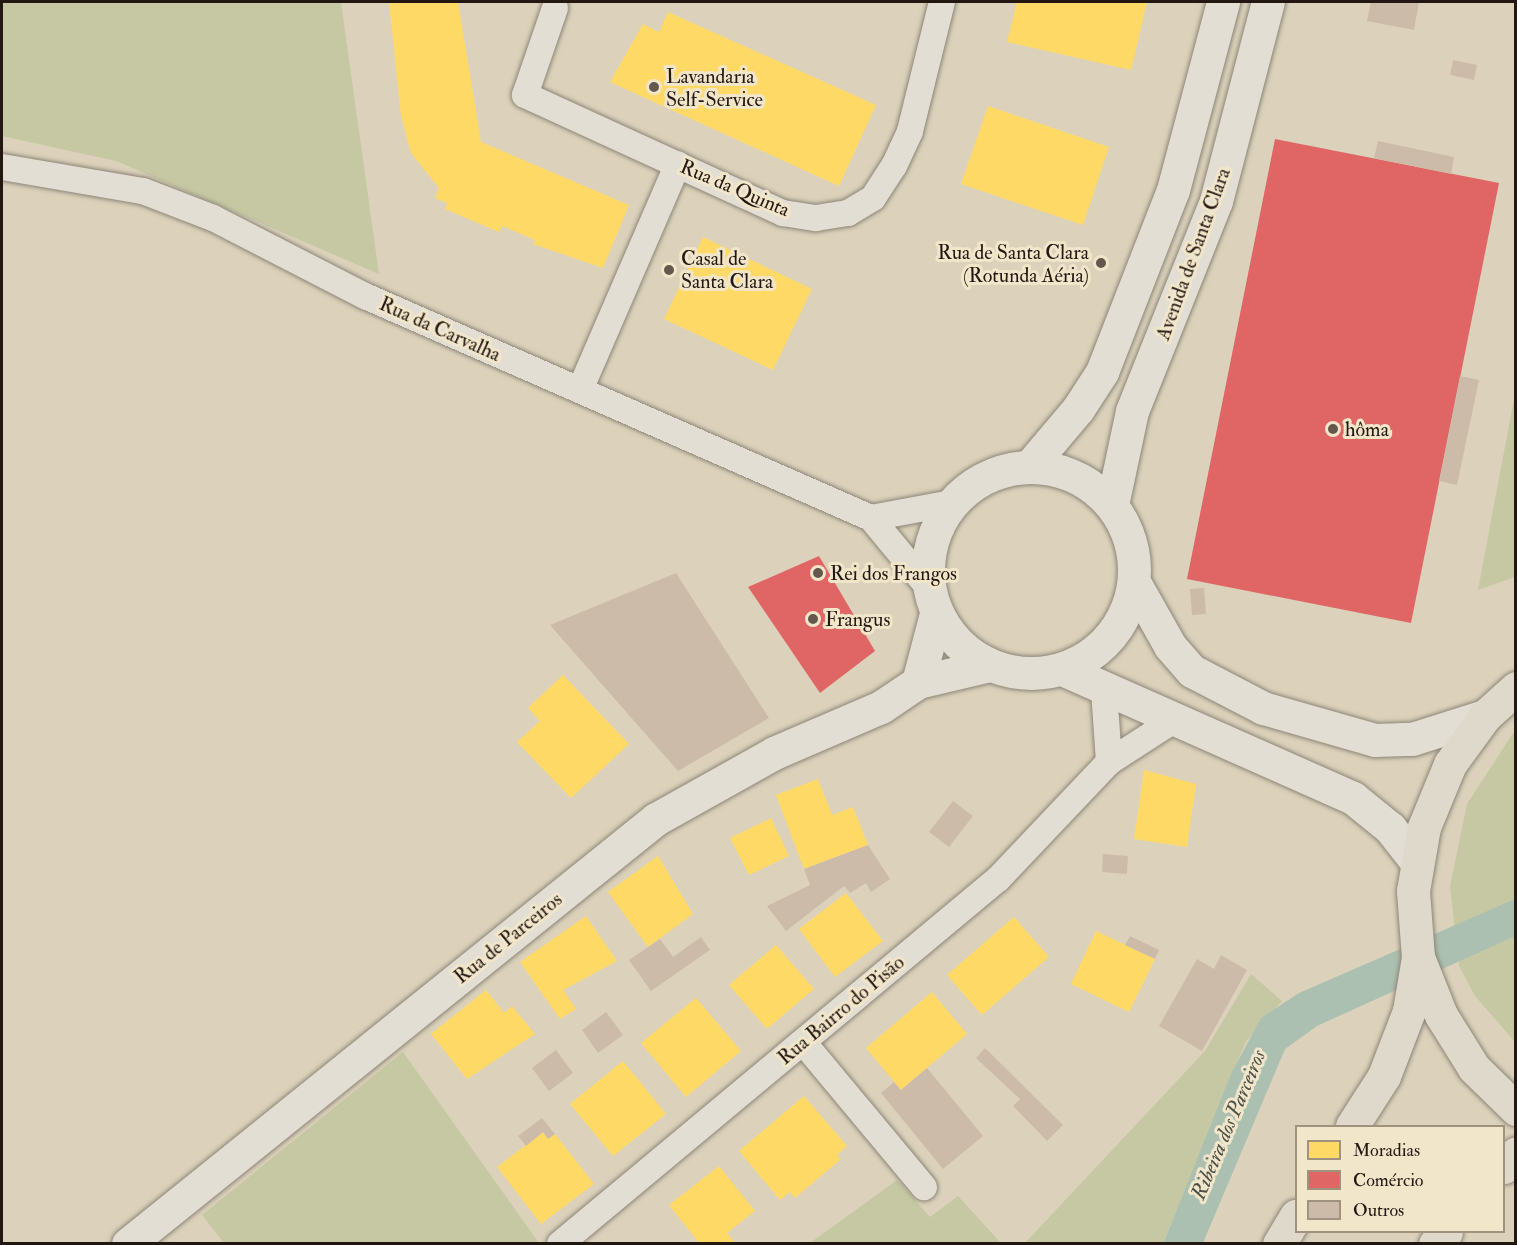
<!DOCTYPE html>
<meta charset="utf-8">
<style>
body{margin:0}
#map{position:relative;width:1517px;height:1245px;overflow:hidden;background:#dcd2bb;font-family:"IM FELL Double Pica",serif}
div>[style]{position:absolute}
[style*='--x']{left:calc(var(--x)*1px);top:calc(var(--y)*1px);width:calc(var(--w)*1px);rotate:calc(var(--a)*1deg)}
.green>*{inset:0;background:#c5c8a2}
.water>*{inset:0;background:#acc0b1}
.homes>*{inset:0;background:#ffd966}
.shops>*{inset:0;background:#e06666}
.building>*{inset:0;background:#ccbba9}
.roads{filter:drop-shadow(0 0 2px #8c8678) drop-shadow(0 0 2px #8c8678)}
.minor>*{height:26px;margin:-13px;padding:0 13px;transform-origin:13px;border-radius:13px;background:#e3ded3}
.secondary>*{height:33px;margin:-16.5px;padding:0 16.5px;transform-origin:16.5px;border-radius:16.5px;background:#e3ded3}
.secondary>.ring{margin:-16.5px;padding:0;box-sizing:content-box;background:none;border:33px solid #e3ded3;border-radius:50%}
.primary>*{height:33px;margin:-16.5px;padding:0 16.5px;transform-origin:16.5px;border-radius:16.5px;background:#dfd9cb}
.motorway>*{height:33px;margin:-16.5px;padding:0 16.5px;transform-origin:16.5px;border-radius:16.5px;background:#dfd9cb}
.dots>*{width:16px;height:16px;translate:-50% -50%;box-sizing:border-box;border:3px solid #f1e6ca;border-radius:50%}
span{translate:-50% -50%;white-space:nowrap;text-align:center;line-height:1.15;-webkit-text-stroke:6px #f1e6ca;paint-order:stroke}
.poi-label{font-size:20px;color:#231712}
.left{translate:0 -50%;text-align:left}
.right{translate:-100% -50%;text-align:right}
.street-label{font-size:20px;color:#231712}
.water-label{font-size:21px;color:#4c5048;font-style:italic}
.frame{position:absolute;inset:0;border:3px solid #231712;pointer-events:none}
.legend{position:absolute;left:1295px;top:1125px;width:210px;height:108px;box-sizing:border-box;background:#f1e6ca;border:2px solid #9f9380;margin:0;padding:8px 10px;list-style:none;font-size:18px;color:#231712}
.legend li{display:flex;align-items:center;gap:12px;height:30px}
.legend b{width:30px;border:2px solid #9f9380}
</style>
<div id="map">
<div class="green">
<i style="clip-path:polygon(2px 2px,341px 2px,379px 274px,116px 161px,2px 136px)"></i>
<i style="clip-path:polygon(1515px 393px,1515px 577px,1478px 590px)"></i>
<i style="clip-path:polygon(1515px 730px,1515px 1042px,1475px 996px,1459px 966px,1450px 886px,1467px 804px)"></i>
<i style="clip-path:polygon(1251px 974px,1282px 1001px,1246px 1041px,1163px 1243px,1024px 1244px,1205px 1051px)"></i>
<i style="clip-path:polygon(403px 1052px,539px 1243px,224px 1243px,202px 1215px)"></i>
<i style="clip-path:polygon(897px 1180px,930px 1217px,958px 1196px,1001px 1243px,810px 1243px)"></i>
</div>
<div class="water">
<i style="clip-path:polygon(1515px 899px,1515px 936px,1317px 1026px,1285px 1049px,1203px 1243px,1163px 1244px,1231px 1074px,1261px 1018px,1299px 993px)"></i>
</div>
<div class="homes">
<i style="clip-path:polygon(389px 2px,458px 2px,481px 142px,629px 205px,603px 268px,533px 244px,535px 240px,502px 226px,499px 232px,445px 209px,447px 203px,435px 198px,439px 188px,411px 153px,401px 116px)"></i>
<i style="clip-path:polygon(1017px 2px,1147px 2px,1131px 70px,1007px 42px)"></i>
<i style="clip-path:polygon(668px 12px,876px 105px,839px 186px,610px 82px,643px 24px,659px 32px)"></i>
<i style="clip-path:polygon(988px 106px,1109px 147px,1083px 225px,961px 184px)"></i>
<i style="clip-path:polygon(703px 237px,812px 289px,773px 370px,664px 319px)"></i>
<i style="clip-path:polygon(563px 675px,629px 744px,571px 798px,517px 742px,540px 721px,528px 708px)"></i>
<i style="clip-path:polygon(1144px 770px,1196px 784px,1187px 847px,1134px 839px)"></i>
<i style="clip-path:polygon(818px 779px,832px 815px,853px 807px,868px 845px,804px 869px,776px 795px)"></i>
<i style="clip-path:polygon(771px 818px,789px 856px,749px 875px,730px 838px)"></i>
<i style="clip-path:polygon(658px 856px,693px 914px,648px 947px,608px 892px)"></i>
<i style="clip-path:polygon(846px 893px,883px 941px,835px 977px,799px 929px)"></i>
<i style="clip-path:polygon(586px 916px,617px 961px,563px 990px,576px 1009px,560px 1019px,520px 962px)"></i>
<i style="clip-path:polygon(1014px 917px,1049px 957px,982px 1015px,947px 975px)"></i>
<i style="clip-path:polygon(1096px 931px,1155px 959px,1129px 1012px,1071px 984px)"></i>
<i style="clip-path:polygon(776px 945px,814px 989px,767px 1029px,729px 985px)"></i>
<i style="clip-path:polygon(486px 990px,504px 1013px,512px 1006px,535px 1034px,467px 1079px,431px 1034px)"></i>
<i style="clip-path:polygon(932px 992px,967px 1034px,901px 1090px,866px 1048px)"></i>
<i style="clip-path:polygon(696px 998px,741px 1051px,686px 1097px,641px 1043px)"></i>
<i style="clip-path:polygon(623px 1061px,666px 1114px,613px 1156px,570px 1104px)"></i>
<i style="clip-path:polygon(804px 1096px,847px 1146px,837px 1155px,841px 1159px,795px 1198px,790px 1192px,780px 1200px,739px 1151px)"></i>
<i style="clip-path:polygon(543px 1132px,548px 1139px,555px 1134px,594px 1184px,541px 1224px,497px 1167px)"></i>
<i style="clip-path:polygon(719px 1166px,755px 1211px,727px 1233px,736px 1244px,700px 1244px,669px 1205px)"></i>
</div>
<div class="shops">
<i style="clip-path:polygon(1275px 139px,1499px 183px,1411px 623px,1187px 579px)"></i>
<i style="clip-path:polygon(819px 556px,875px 651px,820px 693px,748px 587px)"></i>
</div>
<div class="building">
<i style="clip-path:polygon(1371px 2px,1419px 2px,1414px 30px,1367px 21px)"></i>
<i style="clip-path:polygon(1453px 60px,1477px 65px,1474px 80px,1450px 75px)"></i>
<i style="clip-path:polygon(1378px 141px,1454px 157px,1451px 174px,1374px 158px)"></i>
<i style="clip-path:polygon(1460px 376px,1479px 380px,1457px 485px,1439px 481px)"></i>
<i style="clip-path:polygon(676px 573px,769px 718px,678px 771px,550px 625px)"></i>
<i style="clip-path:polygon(1204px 588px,1206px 614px,1192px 615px,1190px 589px)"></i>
<i style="clip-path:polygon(953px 801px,973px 816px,949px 847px,929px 832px)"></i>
<i style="clip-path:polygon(868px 845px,890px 879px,871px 892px,866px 883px,850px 893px,844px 886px,786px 931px,767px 906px,810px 885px,804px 869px)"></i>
<i style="clip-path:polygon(1103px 854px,1128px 856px,1127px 874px,1102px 872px)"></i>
<i style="clip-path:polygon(1130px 936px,1159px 950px,1155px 959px,1125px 945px)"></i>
<i style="clip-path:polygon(701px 937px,710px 950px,651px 991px,629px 960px,660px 939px,673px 957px)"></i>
<i style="clip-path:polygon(1221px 955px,1247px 970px,1202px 1051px,1159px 1026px,1197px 959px,1214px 969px)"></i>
<i style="clip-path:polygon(606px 1012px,623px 1035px,598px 1053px,582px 1030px)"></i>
<i style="clip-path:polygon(985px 1048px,1063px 1125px,1047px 1141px,1013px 1106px,1020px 1099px,976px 1058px)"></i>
<i style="clip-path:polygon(556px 1050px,573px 1073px,549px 1091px,532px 1068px)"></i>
<i style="clip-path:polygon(927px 1068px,983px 1136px,943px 1169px,881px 1093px,894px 1082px,901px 1090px)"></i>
<i style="clip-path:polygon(542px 1118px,555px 1134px,548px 1139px,543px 1132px,526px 1146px,518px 1136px)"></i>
</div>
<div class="roads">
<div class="minor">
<i style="--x:555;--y:8;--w:92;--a:109"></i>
<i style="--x:525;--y:95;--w:284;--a:24.6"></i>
<i style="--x:783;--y:213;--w:33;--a:9"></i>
<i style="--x:816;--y:218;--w:32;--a:-9"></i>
<i style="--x:848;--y:213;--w:29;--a:-31"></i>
<i style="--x:873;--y:198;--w:38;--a:-57"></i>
<i style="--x:894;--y:166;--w:38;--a:-65"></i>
<i style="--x:910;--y:131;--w:133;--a:-76.1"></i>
<i style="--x:2;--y:167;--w:143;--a:9.7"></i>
<i style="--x:143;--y:191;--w:75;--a:21.1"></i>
<i style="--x:213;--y:218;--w:171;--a:27.2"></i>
<i style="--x:365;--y:296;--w:553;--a:23.69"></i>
<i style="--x:871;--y:518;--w:89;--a:50.4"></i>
<i style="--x:580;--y:390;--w:246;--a:-66.6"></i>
<i style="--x:871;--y:518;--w:82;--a:-10.5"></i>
<i style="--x:1104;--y:690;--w:72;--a:86"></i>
<i style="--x:803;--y:1042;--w:189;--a:50.2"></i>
<i style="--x:560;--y:1244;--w:570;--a:-39.81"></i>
<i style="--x:998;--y:879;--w:161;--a:-46.5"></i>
<i style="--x:1109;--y:762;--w:77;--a:-32.9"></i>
</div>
<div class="secondary">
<i class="ring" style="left:928px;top:467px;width:173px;height:173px"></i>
<i style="--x:1029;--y:467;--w:76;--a:-49.8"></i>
<i style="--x:1078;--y:409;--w:44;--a:-57"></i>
<i style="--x:1102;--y:372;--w:195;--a:-68.7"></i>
<i style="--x:1173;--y:190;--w:195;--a:-75.1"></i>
<i style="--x:1112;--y:505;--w:96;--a:-78"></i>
<i style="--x:1132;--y:411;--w:226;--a:-68.2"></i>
<i style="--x:1216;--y:201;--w:206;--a:-75.4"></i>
<i style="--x:1134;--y:582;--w:73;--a:60.6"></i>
<i style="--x:1170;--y:646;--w:33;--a:49"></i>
<i style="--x:1192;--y:671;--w:80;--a:27.5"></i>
<i style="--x:1263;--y:708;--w:116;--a:15.9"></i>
<i style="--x:1375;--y:740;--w:37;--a:-2"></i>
<i style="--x:1412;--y:739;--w:77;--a:-17.5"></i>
<i style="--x:1062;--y:669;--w:318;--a:23.9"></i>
<i style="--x:1353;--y:798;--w:48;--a:39"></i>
<i style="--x:1390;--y:828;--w:42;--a:51.8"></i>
<i style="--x:918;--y:682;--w:70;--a:-75.2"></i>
<i style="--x:128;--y:1244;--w:678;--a:-38.83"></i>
<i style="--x:656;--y:819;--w:135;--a:-29.2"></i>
<i style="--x:774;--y:753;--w:116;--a:-23.3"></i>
<i style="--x:881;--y:707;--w:45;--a:-34"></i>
<i style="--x:918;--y:682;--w:74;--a:-13.3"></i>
</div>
<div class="primary">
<i style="--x:1516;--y:688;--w:42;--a:137.9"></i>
<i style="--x:1485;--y:716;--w:59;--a:126.1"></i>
<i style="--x:1450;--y:764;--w:68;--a:112.4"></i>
<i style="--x:1424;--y:827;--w:65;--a:99.8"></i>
<i style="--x:1413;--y:891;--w:66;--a:85.7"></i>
<i style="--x:1418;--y:957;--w:62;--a:68.4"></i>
<i style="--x:1441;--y:1015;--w:62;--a:58.1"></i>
<i style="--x:1474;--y:1068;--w:59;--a:44.3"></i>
</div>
<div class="motorway">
<i style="--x:1352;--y:1126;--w:59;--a:-57.4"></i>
<i style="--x:1384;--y:1076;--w:70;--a:-69"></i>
<i style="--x:1409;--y:1011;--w:55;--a:-80.5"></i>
<i style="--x:1504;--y:1167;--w:18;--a:-49"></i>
<i style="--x:1279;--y:1244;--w:33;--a:-59"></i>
<i style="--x:1435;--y:1244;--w:16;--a:-47"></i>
</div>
</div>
<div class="dots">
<i style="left:654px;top:87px;background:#64584d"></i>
<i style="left:1101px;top:263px;background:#64584d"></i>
<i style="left:669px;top:270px;background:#64584d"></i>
<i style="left:1333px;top:429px;background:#64584d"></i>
<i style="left:818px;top:573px;background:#64584d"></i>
<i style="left:813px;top:619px;background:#64584d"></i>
</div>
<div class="poi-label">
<span class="left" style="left:666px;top:88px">Lavandaria<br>Self-Service</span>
<span class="right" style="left:1089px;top:264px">Rua de Santa Clara<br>(Rotunda Aéria)</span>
<span class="left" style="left:681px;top:270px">Casal de<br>Santa Clara</span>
<span class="left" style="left:1345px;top:429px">hôma</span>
<span class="left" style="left:830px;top:573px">Rei dos Frangos</span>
<span class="left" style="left:825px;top:619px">Frangus</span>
</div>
<div class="street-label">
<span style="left:735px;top:188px;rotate:23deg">Rua da Quinta</span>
<span style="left:1193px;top:254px;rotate:-70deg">Avenida de Santa Clara</span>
<span style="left:440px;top:329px;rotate:24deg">Rua da Carvalha</span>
<span style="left:508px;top:938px;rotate:-39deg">Rua de Parceiros</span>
<span style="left:841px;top:1010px;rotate:-40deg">Rua Bairro do Pisão</span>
</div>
<div class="water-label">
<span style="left:1229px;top:1125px;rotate:-67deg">Ribeira dos Parceiros</span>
</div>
<div class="frame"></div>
<ul class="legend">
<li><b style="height:16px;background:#ffd966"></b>Moradias</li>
<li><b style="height:16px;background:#e06666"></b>Comércio</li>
<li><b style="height:16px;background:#ccbba9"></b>Outros</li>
</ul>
</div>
